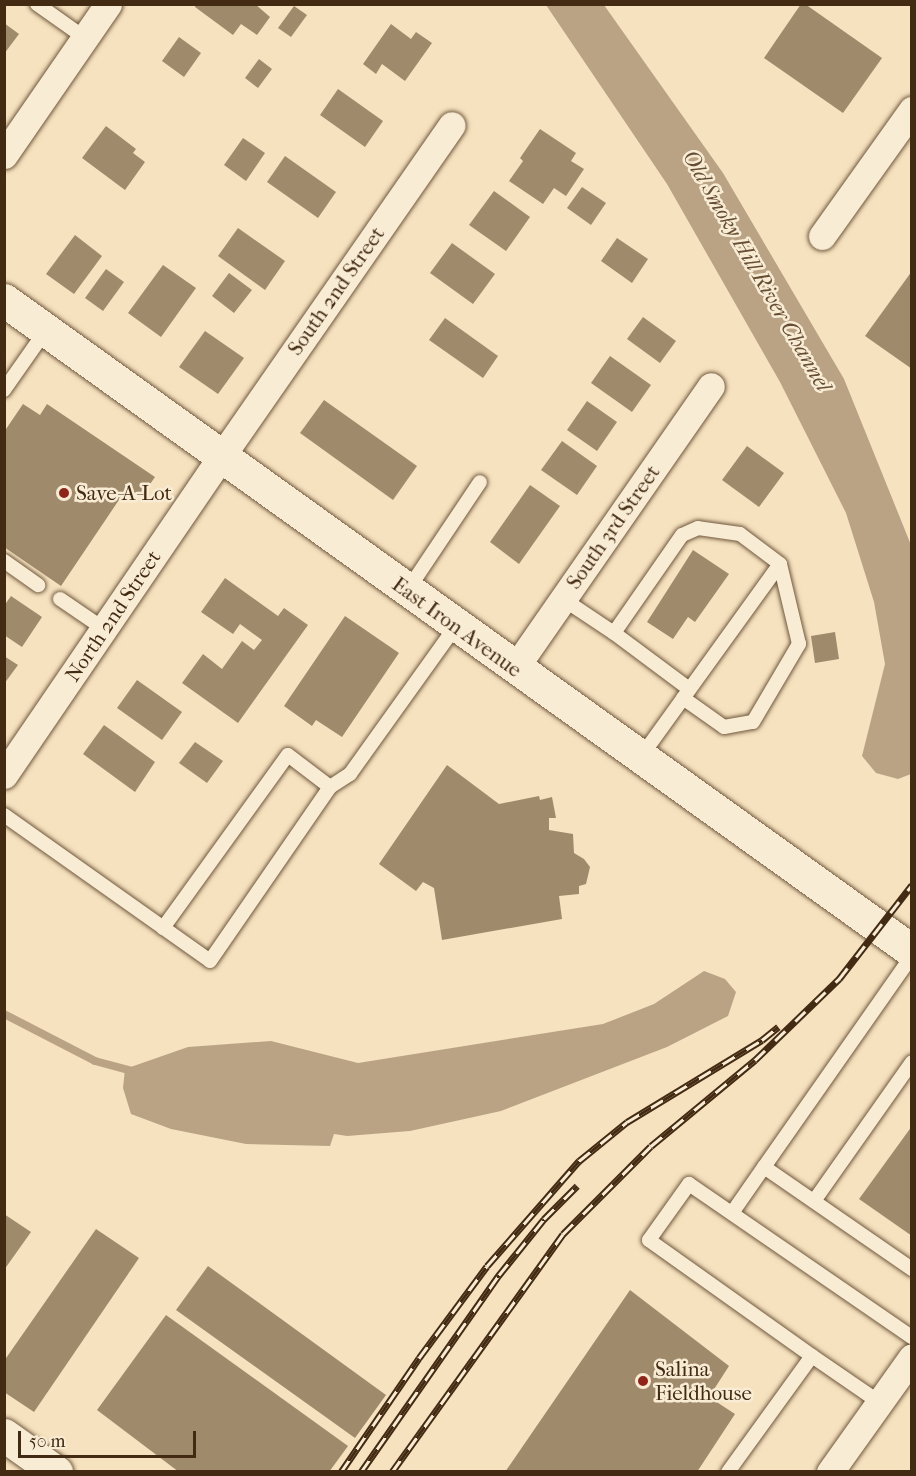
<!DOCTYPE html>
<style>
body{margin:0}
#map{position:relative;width:916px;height:1476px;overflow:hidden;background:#f6e2bf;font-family:"IM FELL French Canon",serif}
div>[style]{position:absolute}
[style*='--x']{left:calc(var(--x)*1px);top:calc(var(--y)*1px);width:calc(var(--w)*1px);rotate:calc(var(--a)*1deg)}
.water>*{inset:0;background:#b9a384}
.stream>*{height:8px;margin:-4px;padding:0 4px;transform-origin:4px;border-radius:4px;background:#b9a384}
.building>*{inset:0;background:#a08a6c}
.roads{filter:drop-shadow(0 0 2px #70583d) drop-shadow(0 0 2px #70583d)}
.service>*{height:14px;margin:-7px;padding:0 7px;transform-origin:7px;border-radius:7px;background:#f9ecd5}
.minor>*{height:27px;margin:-13.5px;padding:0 13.5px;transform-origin:13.5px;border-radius:13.5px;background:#f9ecd5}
.tertiary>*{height:33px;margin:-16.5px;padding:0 16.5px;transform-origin:16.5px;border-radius:16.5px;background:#f9ecd5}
.secondary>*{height:33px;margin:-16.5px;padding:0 16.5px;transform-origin:16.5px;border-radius:16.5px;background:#f9ecd5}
.rail>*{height:7px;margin-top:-3.5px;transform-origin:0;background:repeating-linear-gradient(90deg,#f9ecd5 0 14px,#432a12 0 28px);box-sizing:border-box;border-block:2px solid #432a12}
.dots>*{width:16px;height:16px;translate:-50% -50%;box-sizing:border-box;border:3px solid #f9ecd5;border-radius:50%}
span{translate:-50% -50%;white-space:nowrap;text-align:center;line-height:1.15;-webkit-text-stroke:5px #f9ecd5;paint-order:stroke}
.street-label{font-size:21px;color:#432a12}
.poi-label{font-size:21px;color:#432a12}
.left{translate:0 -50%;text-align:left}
.water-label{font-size:22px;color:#664e34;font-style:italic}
.frame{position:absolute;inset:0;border:6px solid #432a12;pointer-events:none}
.scale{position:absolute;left:18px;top:1431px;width:178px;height:27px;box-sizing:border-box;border:3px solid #432a12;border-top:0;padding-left:8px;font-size:18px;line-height:21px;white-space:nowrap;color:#432a12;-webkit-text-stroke:4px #f9ecd5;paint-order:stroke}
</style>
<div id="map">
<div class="water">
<i style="clip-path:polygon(546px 5px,604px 5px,723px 173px,844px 379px,911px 545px,911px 774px,898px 779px,876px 773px,862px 756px,885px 664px,874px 602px,846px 513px,780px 382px,667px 184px)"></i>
<i style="clip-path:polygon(704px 971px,725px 979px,736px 992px,728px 1016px,667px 1047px,501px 1111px,410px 1131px,347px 1136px,334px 1134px,330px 1146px,246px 1144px,171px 1129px,131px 1114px,123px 1088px,125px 1069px,188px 1047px,271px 1041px,358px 1063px,603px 1024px,654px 1004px)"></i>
</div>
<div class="stream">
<i style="--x:4;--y:1014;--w:102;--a:27.3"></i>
<i style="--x:95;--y:1061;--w:39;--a:15"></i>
</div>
<div class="building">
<i style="clip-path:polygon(196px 4px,255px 4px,270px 17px,257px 35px,241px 24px,233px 35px,195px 7px)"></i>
<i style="clip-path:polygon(801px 4px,805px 4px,882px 58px,843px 113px,764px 58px)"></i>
<i style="clip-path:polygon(294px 6px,307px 15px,291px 37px,278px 28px)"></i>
<i style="clip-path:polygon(4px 23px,19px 34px,4px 54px)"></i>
<i style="clip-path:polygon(391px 24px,411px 39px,416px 32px,432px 43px,405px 81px,382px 64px,376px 74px,363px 64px)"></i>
<i style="clip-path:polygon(179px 37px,201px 53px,184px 77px,162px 61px)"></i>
<i style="clip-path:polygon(259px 59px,272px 69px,258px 88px,245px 78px)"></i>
<i style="clip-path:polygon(338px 89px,383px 121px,365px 147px,320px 115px)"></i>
<i style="clip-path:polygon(106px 126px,136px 149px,133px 153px,145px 162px,125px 190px,82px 158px)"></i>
<i style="clip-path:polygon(540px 129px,576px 153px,571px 161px,584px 169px,566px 196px,554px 188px,543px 204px,509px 181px,523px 161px,520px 158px)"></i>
<i style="clip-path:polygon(243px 138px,265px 153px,246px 181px,224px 165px)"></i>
<i style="clip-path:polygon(285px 156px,336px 192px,318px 218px,267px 182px)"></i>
<i style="clip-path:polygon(582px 187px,606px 203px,591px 225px,567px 208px)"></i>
<i style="clip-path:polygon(494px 191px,530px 217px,506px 251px,469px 225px)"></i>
<i style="clip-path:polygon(238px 228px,285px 261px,265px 290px,218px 256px)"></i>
<i style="clip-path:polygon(75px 235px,102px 256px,74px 294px,46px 274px)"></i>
<i style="clip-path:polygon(617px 238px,648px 259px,632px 283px,601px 261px)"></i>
<i style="clip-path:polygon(452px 243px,495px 274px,473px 304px,430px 273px)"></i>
<i style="clip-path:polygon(163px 265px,196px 288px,161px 337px,128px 313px)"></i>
<i style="clip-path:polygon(106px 269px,124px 282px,103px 311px,85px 298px)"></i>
<i style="clip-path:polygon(912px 271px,912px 369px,865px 336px)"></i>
<i style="clip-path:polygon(229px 273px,252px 290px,234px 313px,212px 296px)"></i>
<i style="clip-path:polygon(643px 317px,676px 341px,660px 363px,627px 339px)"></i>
<i style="clip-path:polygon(445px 318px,498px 356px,483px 378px,429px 340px)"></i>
<i style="clip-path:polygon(205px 331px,244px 358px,218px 394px,179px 367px)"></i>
<i style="clip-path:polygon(610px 356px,651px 385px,632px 412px,591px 383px)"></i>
<i style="clip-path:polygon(324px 400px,417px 466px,393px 500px,300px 433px)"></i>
<i style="clip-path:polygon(587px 401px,617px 422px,597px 451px,567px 430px)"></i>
<i style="clip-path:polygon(23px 404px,40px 415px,47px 404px,155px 477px,141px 497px,127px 488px,61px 586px,4px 547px,4px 432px)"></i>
<i style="clip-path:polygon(562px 441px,597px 466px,577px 495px,541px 470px)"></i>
<i style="clip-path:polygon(747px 446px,784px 473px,759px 507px,722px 480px)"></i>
<i style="clip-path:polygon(530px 485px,560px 506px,519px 564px,490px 542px)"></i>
<i style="clip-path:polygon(693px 550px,729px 574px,695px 622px,688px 617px,673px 639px,647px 622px)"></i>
<i style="clip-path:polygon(225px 578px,278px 616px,284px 608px,308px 625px,238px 723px,182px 683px,203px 654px,222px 669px,242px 641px,254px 650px,262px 640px,240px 624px,233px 634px,201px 612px)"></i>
<i style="clip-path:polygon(11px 596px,42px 617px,22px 647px,4px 635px,4px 606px)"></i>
<i style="clip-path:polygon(345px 616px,399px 653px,342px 737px,316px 720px,312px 726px,284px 706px)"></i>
<i style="clip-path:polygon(835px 632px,839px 659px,815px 663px,811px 636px)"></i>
<i style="clip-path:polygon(4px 656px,18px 665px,4px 684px)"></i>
<i style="clip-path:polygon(137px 680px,182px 712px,162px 740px,117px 708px)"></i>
<i style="clip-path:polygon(104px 725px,155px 762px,135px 792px,83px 754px)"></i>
<i style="clip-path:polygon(195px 742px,223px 761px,207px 783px,179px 763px)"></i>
<i style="clip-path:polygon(447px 765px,499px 804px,539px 796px,540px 800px,552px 797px,556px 818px,549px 818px,549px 830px,573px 834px,574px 853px,584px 859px,590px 867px,586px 884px,579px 886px,579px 894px,559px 896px,562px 919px,442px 940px,434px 888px,423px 882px,416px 891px,379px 864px)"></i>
<i style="clip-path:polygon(912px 1126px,912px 1236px,859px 1199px)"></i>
<i style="clip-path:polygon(4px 1214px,31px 1232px,4px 1270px)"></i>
<i style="clip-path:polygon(96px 1229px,139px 1258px,34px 1412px,4px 1392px,4px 1361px)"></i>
<i style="clip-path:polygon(208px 1266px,386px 1395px,355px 1438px,176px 1310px)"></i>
<i style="clip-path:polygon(630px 1290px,729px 1366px,709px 1397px,735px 1414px,697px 1472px,505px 1472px)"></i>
<i style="clip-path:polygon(166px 1315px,348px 1446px,329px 1472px,179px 1472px,97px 1410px)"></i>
</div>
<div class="roads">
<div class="service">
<i style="--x:37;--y:4;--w:59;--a:35.3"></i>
<i style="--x:4;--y:390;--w:73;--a:-55"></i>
<i style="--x:4;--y:561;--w:42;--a:35.2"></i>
<i style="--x:407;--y:591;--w:131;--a:-56.2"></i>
<i style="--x:60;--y:599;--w:53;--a:34.3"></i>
<i style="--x:563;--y:599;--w:61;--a:33.7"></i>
<i style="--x:683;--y:698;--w:50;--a:35.3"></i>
<i style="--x:724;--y:727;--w:29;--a:-10"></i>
<i style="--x:753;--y:722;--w:91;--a:-59.5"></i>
<i style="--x:799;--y:644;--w:82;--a:-103.4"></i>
<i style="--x:640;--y:758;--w:239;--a:-54.2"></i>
<i style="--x:780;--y:564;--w:50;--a:-143.1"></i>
<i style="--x:740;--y:534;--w:42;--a:-171.9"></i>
<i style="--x:698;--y:528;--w:17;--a:156"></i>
<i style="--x:682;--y:535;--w:119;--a:124.8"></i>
<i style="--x:614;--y:633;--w:94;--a:36.7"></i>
<i style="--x:4;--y:815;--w:252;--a:35.3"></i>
<i style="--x:210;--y:961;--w:211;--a:-55.4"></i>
<i style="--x:330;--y:787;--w:24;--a:-33"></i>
<i style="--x:350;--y:774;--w:182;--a:-54.4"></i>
<i style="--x:163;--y:928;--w:213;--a:-54.2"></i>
<i style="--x:288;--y:755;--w:53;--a:37.3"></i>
<i style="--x:764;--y:1167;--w:258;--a:-55"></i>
<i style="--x:814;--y:1201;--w:170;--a:-54.8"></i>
<i style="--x:732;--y:1213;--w:56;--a:-55.2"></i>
<i style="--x:764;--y:1167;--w:180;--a:34.6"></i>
<i style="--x:812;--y:1356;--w:200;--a:-144.6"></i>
<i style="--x:649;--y:1240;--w:69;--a:-54.5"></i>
<i style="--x:689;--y:1184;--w:270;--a:34.5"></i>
<i style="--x:728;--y:1472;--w:143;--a:-54.1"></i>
<i style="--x:812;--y:1356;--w:81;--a:34.5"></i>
</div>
<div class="minor">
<i style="--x:4;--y:155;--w:183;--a:-55.4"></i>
<i style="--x:822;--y:236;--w:155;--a:-54.5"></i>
<i style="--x:515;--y:668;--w:343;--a:-55.2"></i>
<i style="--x:4;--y:775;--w:385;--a:-55.7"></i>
<i style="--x:221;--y:457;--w:404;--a:-55.2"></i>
<i style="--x:830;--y:1472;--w:141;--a:-54.5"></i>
</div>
<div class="tertiary">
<i style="--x:4;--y:300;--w:1117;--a:35.64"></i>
</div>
<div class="secondary">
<i style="--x:4;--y:1435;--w:64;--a:35.4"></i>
</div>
</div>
<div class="rail">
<i style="--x:341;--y:1472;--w:138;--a:-55.6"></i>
<i style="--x:419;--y:1358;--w:114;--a:-53.5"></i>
<i style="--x:487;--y:1266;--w:140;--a:-48.8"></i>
<i style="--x:579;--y:1161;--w:62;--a:-39.1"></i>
<i style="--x:627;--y:1122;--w:158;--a:-31.3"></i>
<i style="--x:762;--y:1040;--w:21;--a:-39"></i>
<i style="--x:361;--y:1472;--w:241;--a:-55"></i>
<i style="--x:499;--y:1275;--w:72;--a:-51.2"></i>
<i style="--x:544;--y:1219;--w:47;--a:-45"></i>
<i style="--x:392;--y:1472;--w:293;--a:-54.3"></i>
<i style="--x:563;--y:1234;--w:124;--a:-45"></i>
<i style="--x:651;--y:1146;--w:135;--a:-39.6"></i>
<i style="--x:755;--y:1060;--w:117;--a:-44"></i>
<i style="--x:839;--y:979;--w:119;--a:-52.2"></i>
</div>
<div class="dots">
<i style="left:64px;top:493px;background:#8f2418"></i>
<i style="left:643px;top:1381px;background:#8f2418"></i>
</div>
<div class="street-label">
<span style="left:336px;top:291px;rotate:-55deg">South 2nd Street</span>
<span style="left:613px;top:527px;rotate:-55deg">South 3rd Street</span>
<span style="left:113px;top:616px;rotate:-56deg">North 2nd Street</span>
<span style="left:457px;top:627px;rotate:36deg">East Iron Avenue</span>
</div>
<div class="poi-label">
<span class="left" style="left:76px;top:493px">Save-A-Lot</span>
<span class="left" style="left:655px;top:1381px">Salina<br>Fieldhouse</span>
</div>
<div class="water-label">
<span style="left:756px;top:271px;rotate:60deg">Old Smoky Hill River Channel</span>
</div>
<div class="frame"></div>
<div class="scale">50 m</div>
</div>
